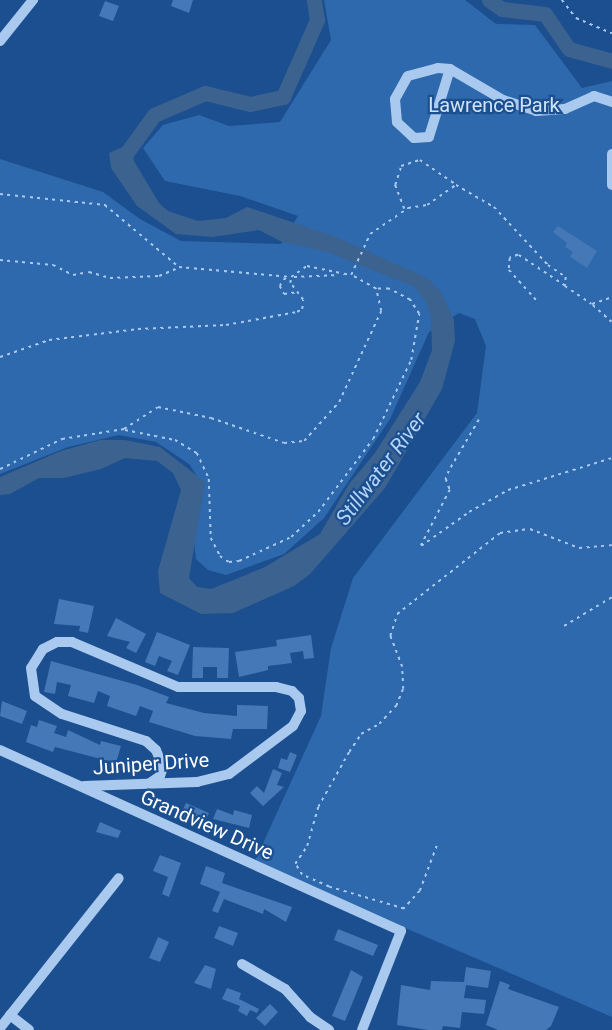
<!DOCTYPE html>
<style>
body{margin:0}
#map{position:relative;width:612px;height:1030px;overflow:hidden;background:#1b4f8f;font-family:Roboto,sans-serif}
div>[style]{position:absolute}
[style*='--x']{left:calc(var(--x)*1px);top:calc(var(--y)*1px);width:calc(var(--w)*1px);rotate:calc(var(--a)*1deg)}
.green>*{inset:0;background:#2e69ad}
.water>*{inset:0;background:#3c6290}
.river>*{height:15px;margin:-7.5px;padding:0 7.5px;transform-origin:7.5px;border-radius:7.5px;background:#3c6290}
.building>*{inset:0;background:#4478b7}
.path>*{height:1.5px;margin-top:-0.75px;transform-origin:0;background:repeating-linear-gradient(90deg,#a9c9ee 0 3px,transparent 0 7.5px)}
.minor>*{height:10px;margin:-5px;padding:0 5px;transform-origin:5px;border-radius:5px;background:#a9c9ee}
span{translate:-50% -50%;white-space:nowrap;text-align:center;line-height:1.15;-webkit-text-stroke:4.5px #1b4f8f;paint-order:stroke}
.park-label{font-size:20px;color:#cfe3fa}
.street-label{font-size:20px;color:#fff}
.water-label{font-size:21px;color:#b5d3f5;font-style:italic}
</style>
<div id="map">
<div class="green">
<i style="clip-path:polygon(324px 0,465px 0,496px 24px,535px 25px,582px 88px,612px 81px,612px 1017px,254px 863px,321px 716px,331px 648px,353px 578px,477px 413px,486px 346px,475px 319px,459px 313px,429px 332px,390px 419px,324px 518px,284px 554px,226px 575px,208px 570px,196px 559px,193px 532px,203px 485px,189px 464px,156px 442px,119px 435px,68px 447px,0 474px,0 159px,103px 192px,140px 219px,181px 241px,281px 244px,298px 216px,240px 196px,165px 181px,143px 148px,163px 125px,199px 115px,229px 126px,280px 122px,331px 40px)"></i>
</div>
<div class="water">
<i style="clip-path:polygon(125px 146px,159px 203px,168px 211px,198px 221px,226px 218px,247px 207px,336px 237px,427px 278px,441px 292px,454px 320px,455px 341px,442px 389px,385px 488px,310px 574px,294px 586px,233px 613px,201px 614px,160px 593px,158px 571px,181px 490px,173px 473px,157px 461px,125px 458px,101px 469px,64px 478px,39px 478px,10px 494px,0 495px,0 477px,61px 451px,100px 440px,125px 440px,160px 447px,205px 482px,189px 578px,197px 587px,211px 589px,265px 567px,320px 534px,349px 484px,375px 453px,420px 382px,432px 350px,431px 318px,426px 302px,415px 287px,327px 252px,282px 242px,259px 230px,212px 237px,176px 234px,137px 206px,111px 168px,109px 153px)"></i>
</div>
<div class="river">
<i style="--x:489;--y:0;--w:16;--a:35"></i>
<i style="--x:502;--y:9;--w:43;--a:6.6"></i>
<i style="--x:545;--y:14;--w:42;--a:55.6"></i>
<i style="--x:569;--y:49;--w:45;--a:15.6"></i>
<i style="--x:127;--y:168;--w:13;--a:-99"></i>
<i style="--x:125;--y:155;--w:49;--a:-54.1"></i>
<i style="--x:154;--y:115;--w:56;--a:-23.3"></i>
<i style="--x:205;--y:93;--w:46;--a:13.7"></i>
<i style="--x:250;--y:104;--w:34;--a:-12"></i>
<i style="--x:283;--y:97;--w:84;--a:-66.2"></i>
<i style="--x:317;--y:20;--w:20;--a:-99"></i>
</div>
<div class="building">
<i style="clip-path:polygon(173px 0,193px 0,189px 13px,171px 6px)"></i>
<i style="clip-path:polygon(105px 1px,119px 6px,113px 21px,99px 16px)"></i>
<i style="clip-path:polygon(558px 226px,597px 251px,587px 268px,570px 257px,573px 252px,565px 247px,567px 243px,553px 232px)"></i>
<i style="clip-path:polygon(59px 599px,94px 606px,88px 633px,79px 631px,80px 626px,54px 624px)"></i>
<i style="clip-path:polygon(116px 618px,146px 634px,136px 653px,126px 648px,130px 642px,107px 636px)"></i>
<i style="clip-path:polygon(157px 632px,190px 645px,178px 675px,167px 671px,172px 661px,159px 656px,155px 666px,145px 662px)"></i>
<i style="clip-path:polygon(311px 635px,314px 658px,304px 659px,303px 651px,290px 653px,292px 663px,268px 666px,268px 670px,239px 677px,235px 652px,277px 646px,276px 640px)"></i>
<i style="clip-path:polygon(193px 647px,229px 648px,228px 678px,217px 678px,217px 667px,203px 667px,203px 678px,192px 678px)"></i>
<i style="clip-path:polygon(51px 661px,137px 685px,169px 697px,166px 703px,204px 713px,237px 716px,237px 705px,268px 706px,267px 729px,233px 729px,231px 739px,195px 736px,149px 722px,153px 711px,140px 706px,136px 716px,107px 706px,110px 696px,98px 691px,94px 703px,68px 696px,71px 685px,57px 682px,55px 694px,44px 692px)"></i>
<i style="clip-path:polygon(2px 701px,27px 711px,22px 724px,0 716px)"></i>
<i style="clip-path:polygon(39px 720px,57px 726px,54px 733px,66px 737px,68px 730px,100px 745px,101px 741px,121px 746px,116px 763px,55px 747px,53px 752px,26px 742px,31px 725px,37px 727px)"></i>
<i style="clip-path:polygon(290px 752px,297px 755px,290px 772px,278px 768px,281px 758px,287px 760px)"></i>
<i style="clip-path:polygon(273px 769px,282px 773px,277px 785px,284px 787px,263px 806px,250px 793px,257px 786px,264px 793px)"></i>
<i style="clip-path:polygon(186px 803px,209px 813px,203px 826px,180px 816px)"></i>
<i style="clip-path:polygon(217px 809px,233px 815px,234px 810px,252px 815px,249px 828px,213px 819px)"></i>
<i style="clip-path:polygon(100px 822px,121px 831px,118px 838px,96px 832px)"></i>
<i style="clip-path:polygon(160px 855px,181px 863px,169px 897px,162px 894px,168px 877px,153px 871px)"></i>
<i style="clip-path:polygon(206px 866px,225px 873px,222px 883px,292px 907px,286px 922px,264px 909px,263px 914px,224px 899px,218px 913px,212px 911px,220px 892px,200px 884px)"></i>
<i style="clip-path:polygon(219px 926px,238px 933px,233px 946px,214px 938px)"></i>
<i style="clip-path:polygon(338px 929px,378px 945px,373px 956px,334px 940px)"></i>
<i style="clip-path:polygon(158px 937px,169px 942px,160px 962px,149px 958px)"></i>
<i style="clip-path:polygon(205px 965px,216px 969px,211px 989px,194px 983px)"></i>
<i style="clip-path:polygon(466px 967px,491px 971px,488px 988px,466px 985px,464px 998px,486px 1000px,484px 1014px,462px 1012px,460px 1028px,443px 1026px,442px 1030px,428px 1030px,397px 1025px,401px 985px,430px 990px,431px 981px,464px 982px)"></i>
<i style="clip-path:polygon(351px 970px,363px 977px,345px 1021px,332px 1016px)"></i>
<i style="clip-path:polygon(500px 981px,510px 985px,508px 989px,559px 1007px,551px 1026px,546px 1030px,498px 1030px,486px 1025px)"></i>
<i style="clip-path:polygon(227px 988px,241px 993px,239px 999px,259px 1009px,257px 1013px,250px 1010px,247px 1016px,238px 1011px,240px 1006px,222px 999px)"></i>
<i style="clip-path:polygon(270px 1004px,278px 1012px,265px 1026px,256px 1018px)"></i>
</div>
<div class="path">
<i style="--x:562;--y:0;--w:23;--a:52"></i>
<i style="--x:576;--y:18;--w:39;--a:23"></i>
<i style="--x:0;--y:194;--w:106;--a:6"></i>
<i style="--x:105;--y:205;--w:97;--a:40"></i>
<i style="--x:179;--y:267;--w:112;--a:5.1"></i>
<i style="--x:291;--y:277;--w:19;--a:-35"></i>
<i style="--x:307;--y:266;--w:44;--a:11.8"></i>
<i style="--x:404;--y:209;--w:26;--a:-111"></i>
<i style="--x:395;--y:185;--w:20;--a:-72"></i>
<i style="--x:401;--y:166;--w:20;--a:-18"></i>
<i style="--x:420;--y:160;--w:42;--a:34.4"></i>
<i style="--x:0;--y:260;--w:53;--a:5.4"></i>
<i style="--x:53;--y:265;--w:22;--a:27"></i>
<i style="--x:73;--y:275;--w:16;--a:-11"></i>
<i style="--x:89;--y:272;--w:22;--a:16"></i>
<i style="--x:110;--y:278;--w:49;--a:-2.3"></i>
<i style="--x:159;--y:276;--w:21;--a:-23"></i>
<i style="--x:294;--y:277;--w:45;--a:-2.5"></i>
<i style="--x:286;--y:278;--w:10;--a:127"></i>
<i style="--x:280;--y:286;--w:9;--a:63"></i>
<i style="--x:284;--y:294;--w:15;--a:-8"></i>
<i style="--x:565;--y:286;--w:32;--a:34"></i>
<i style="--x:592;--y:304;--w:21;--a:-19"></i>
<i style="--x:593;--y:305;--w:25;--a:42"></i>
<i style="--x:0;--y:357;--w:52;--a:-19.1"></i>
<i style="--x:49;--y:340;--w:90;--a:-7"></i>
<i style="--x:138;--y:329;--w:88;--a:-2.6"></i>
<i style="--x:226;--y:325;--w:72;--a:-10.4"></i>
<i style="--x:297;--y:312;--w:6;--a:-31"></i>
<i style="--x:302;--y:309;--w:9;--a:-84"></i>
<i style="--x:303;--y:300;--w:21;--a:-127"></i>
<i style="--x:290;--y:283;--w:5;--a:-79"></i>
<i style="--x:479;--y:420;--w:59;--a:120.5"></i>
<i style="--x:449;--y:471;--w:9;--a:111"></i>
<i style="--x:446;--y:479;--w:12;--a:70"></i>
<i style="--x:450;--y:490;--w:63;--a:117.4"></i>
<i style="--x:421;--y:546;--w:59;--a:-35.3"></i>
<i style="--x:469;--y:512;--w:45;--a:-29.4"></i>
<i style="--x:508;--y:490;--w:109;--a:-17.1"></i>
<i style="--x:125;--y:430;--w:51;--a:11.3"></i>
<i style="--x:175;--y:440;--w:26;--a:31"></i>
<i style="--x:197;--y:453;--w:29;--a:65"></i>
<i style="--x:209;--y:479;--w:59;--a:88.1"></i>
<i style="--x:211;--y:538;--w:20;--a:63"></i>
<i style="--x:220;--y:556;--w:11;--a:34"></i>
<i style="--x:229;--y:562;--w:10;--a:-6"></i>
<i style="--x:239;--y:561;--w:57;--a:-24.8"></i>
<i style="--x:291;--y:537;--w:37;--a:-43"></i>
<i style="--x:318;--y:512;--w:91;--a:-53"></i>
<i style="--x:373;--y:439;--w:88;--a:-64.3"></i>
<i style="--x:411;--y:360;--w:47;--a:-80.1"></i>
<i style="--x:419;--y:314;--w:17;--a:-123"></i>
<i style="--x:410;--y:300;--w:24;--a:-152"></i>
<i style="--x:389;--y:289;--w:13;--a:180"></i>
<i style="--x:0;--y:469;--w:69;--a:-25.8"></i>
<i style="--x:62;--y:439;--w:63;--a:-9.2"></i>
<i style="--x:124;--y:429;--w:40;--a:-32.9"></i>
<i style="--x:158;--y:407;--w:54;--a:11.7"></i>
<i style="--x:211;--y:418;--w:77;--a:18.9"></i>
<i style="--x:284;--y:443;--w:20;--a:-6"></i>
<i style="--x:304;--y:441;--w:52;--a:-48.1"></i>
<i style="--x:339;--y:402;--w:100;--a:-65.2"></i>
<i style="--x:381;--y:311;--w:23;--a:-103"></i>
<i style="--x:376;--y:289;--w:29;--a:-151"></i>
<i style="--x:351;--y:275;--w:45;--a:-65.1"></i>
<i style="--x:370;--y:234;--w:46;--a:-34.4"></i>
<i style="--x:408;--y:208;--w:19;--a:-9"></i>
<i style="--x:427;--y:205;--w:35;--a:-35"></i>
<i style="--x:456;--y:185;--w:44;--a:30.1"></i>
<i style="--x:494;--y:207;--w:79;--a:47"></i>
<i style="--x:548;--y:265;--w:22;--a:34"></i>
<i style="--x:566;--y:277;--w:9;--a:96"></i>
<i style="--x:565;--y:286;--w:56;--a:-146.6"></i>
<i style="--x:518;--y:255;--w:9;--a:159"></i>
<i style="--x:510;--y:258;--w:12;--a:95"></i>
<i style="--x:509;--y:270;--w:43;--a:47.8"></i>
<i style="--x:564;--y:626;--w:56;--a:-31.1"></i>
<i style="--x:437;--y:846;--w:48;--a:110.7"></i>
<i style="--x:420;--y:891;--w:24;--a:132"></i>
<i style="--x:404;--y:909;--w:78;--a:-163.7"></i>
<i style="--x:329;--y:887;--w:30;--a:-156"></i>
<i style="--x:302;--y:875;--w:13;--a:-122"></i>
<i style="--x:295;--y:864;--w:22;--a:-56"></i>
<i style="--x:307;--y:846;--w:41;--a:-74.2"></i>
<i style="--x:318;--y:807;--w:63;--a:-60.6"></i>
<i style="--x:349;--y:752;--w:22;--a:-56"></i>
<i style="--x:361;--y:734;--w:21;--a:-29"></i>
<i style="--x:379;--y:724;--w:25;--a:-47"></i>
<i style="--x:396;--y:706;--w:18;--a:-68"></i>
<i style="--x:403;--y:689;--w:22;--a:-93"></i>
<i style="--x:402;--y:667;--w:33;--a:-111"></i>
<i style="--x:390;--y:636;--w:23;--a:-72"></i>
<i style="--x:397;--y:614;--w:131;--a:-38.2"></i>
<i style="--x:500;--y:533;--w:30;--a:-8"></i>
<i style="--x:530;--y:529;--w:53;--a:21.2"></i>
<i style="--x:579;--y:548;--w:33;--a:-5"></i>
</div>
<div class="minor">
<i style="--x:0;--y:41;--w:53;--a:-51.2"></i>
<i style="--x:438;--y:68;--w:12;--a:5"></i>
<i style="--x:450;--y:69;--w:71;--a:107.2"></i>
<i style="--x:429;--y:137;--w:15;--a:176"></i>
<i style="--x:414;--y:138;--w:23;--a:-137"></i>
<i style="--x:397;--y:122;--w:23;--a:-95"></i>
<i style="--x:395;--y:99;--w:26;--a:-61"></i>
<i style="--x:408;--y:76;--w:31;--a:-15"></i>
<i style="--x:450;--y:69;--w:61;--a:30.3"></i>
<i style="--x:503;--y:100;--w:35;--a:18"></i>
<i style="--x:536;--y:111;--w:29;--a:-4"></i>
<i style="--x:565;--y:109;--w:32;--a:-24"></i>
<i style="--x:594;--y:96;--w:19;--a:18"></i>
<i style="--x:612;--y:154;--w:31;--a:90"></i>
<i style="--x:0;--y:750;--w:440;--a:24.3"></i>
<i style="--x:401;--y:931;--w:106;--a:111.5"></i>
<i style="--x:84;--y:786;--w:113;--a:-2"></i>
<i style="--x:197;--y:782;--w:33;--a:-14"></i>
<i style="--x:229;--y:774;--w:80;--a:-36.9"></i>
<i style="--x:293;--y:726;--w:17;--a:-62"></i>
<i style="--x:301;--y:711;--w:13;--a:-99"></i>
<i style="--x:299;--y:698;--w:10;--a:-135"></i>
<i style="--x:292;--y:691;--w:16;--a:-166"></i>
<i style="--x:276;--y:687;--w:98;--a:180"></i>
<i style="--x:178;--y:687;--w:115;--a:-157"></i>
<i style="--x:72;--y:642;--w:15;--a:180"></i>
<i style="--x:57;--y:642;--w:16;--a:153"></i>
<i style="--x:43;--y:649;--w:22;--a:122"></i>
<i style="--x:31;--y:668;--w:28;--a:82"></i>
<i style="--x:35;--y:696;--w:32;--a:34"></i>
<i style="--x:62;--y:714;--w:88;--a:17.8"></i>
<i style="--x:146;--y:741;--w:13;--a:42"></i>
<i style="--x:156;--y:750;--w:18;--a:68"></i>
<i style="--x:163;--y:767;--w:9;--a:108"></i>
<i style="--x:160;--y:776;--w:12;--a:145"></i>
<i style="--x:242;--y:964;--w:50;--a:30.2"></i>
<i style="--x:285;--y:989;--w:38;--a:48"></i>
<i style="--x:310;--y:1017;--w:23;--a:34"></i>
<i style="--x:10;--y:1015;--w:24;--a:38"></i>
<i style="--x:0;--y:1028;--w:191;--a:-51.6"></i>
</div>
<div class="park-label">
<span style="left:494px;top:105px">Lawrence Park</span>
</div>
<div class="street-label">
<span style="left:151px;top:764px;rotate:-4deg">Juniper Drive</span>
<span style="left:207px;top:825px;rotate:24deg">Grandview Drive</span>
</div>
<div class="water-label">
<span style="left:381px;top:469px;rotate:-53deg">Stillwater River</span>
</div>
</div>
